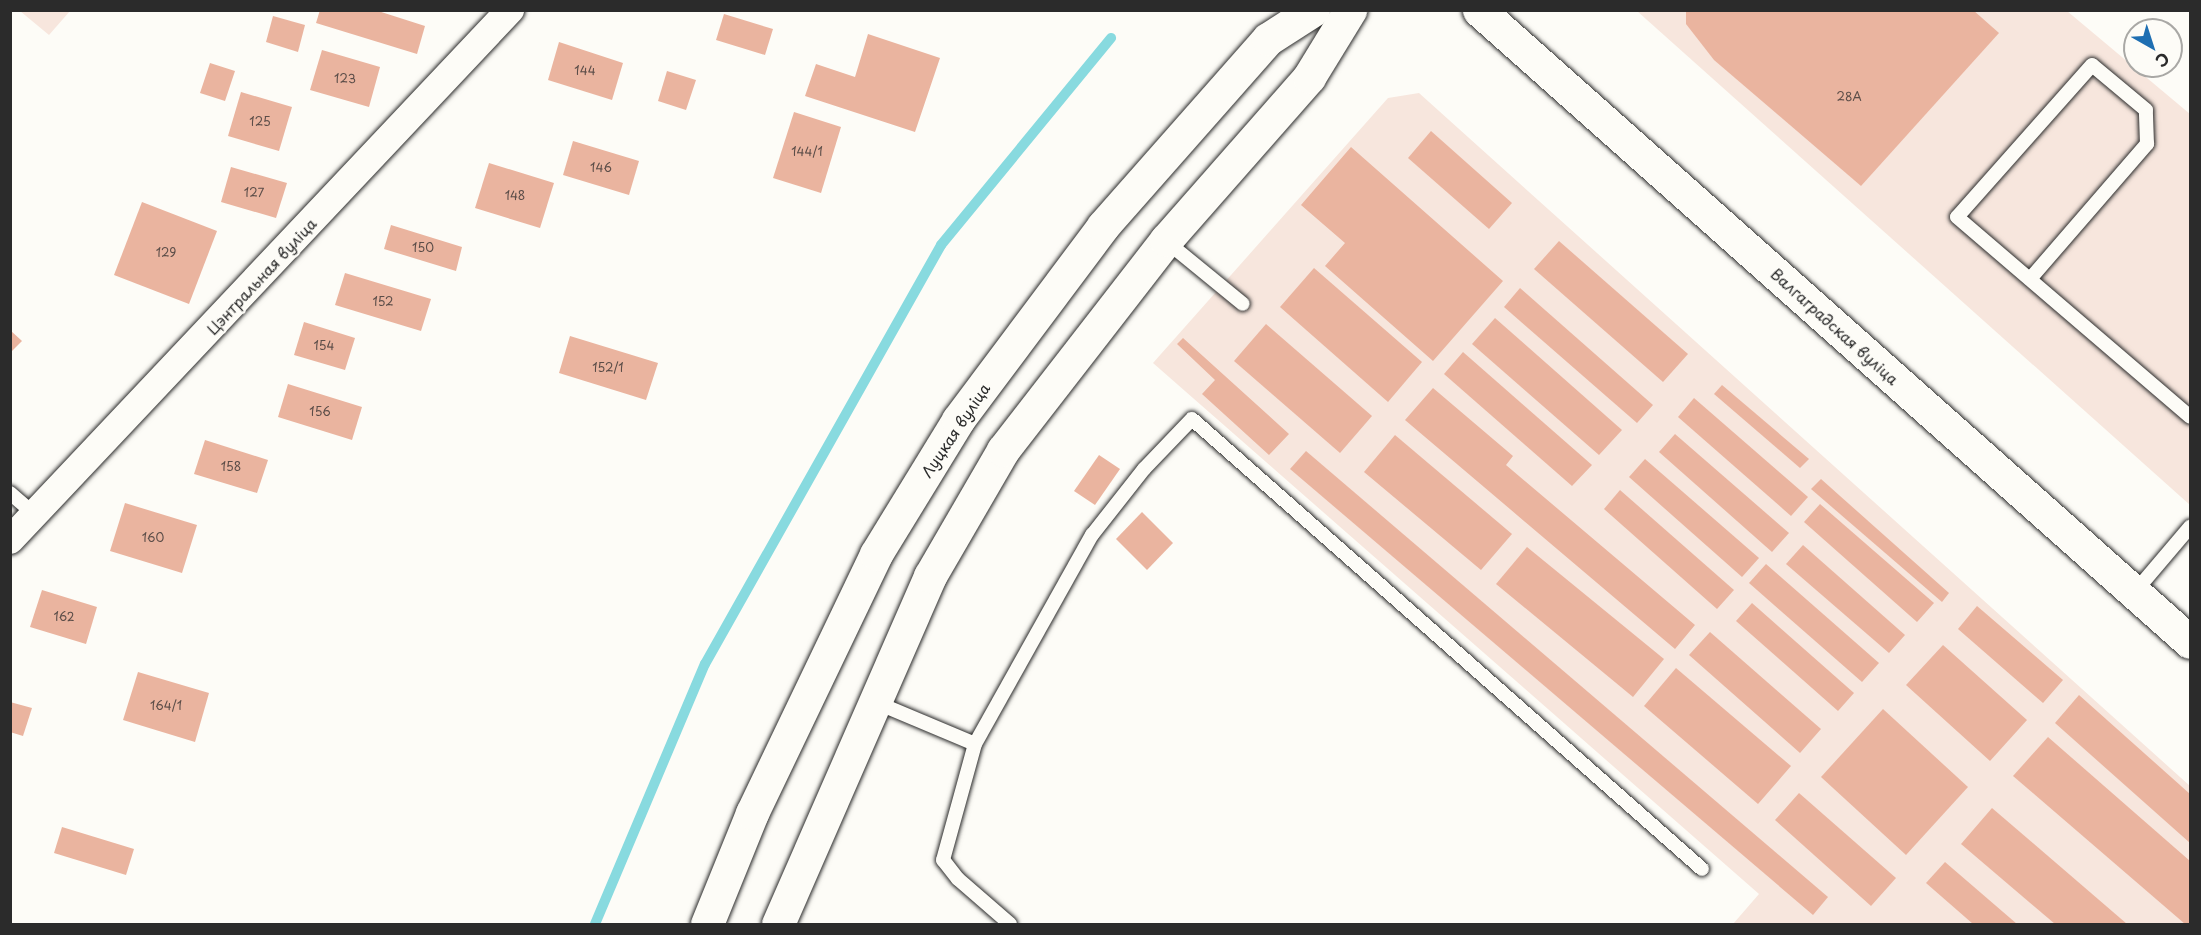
<!DOCTYPE html>
<meta charset="utf-8">
<style>
body{margin:0}
#map{position:relative;width:2201px;height:935px;overflow:hidden;background:#fdfcf7;font-family:"Playpen Sans",sans-serif}
div>[style]{position:absolute}
[style*='--x']{left:calc(var(--x)*1px);top:calc(var(--y)*1px);width:calc(var(--w)*1px);rotate:calc(var(--a)*1deg)}
.built>*{inset:0;background:#f7e6dd}
.stream>*{height:10px;margin:-5px;padding:0 5px;transform-origin:5px;border-radius:5px;background:#88dadf}
.building>*{inset:0;background:#eab49f}
.roads{filter:drop-shadow(0 0 2px #2b2b2b) drop-shadow(0 0 2px #2b2b2b)}
.lane>*{height:14px;margin:-7px;padding:0 7px;transform-origin:7px;border-radius:7px;background:#fdfcf7}
.street>*{height:28px;margin:-14px;padding:0 14px;transform-origin:14px;border-radius:14px;background:#fdfcf7}
.secondary>*{height:33px;margin:-16.5px;padding:0 16.5px;transform-origin:16.5px;border-radius:16.5px;background:#fdfcf7}
span{translate:-50% -50%;white-space:nowrap;text-align:center;line-height:1.15;-webkit-text-stroke:5px #fdfcf7;paint-order:stroke}
.number-label{font-size:12px;color:#5b4d48}
.number-label span{-webkit-text-stroke-width:0}
.street-label{font-size:15px;color:#2b2b2b}
.frame{position:absolute;inset:0;border:12px solid #2b2b2b;pointer-events:none}
.north{position:absolute;left:2123px;top:18px;width:60px;height:60px;box-sizing:border-box;background:#fdfcf7;border:2px solid #a9a8a5;border-radius:50%;rotate:141deg;font-size:16px;font-weight:700;line-height:24px;text-align:center;color:#2b2b2b}
.north::after{content:'';display:block;margin:auto;width:21px;height:27px;background:#1f6fb2;clip-path:polygon(50% 0,100% 100%,50% 72%,0 100%)}
</style>
<div id="map">
<div class="built">
<i style="clip-path:polygon(20px 11px,70px 11px,49px 35px)"></i>
<i style="clip-path:polygon(1637px 11px,2067px 11px,2190px 114px,2190px 505px)"></i>
<i style="clip-path:polygon(1419px 93px,2190px 786px,2190px 924px,1733px 924px,1759px 894px,1153px 363px,1388px 98px)"></i>
</div>
<div class="stream">
<i style="--x:595;--y:924;--w:282;--a:-67.1"></i>
<i style="--x:705;--y:664;--w:481;--a:-60.6"></i>
<i style="--x:941;--y:245;--w:268;--a:-50.6"></i>
</div>
<div class="building">
<i style="clip-path:polygon(320px 10px,375px 10px,425px 26px,417px 54px,316px 23px)"></i>
<i style="clip-path:polygon(1686px 10px,1973px 10px,1999px 33px,1861px 186px,1714px 60px,1686px 24px)"></i>
<i style="clip-path:polygon(724px 14px,773px 29px,765px 55px,716px 40px)"></i>
<i style="clip-path:polygon(273px 16px,305px 25px,298px 52px,266px 42px)"></i>
<i style="clip-path:polygon(868px 34px,940px 58px,915px 132px,805px 96px,816px 64px,855px 77px)"></i>
<i style="clip-path:polygon(559px 42px,623px 63px,612px 100px,548px 80px)"></i>
<i style="clip-path:polygon(322px 50px,380px 67px,369px 107px,310px 90px)"></i>
<i style="clip-path:polygon(210px 63px,235px 71px,225px 101px,200px 93px)"></i>
<i style="clip-path:polygon(667px 71px,696px 80px,686px 110px,658px 101px)"></i>
<i style="clip-path:polygon(241px 92px,292px 107px,279px 151px,228px 136px)"></i>
<i style="clip-path:polygon(794px 112px,841px 127px,821px 193px,773px 178px)"></i>
<i style="clip-path:polygon(1431px 131px,1512px 203px,1489px 229px,1408px 158px)"></i>
<i style="clip-path:polygon(573px 141px,639px 161px,629px 195px,563px 175px)"></i>
<i style="clip-path:polygon(1351px 147px,1503px 281px,1433px 361px,1325px 266px,1345px 243px,1301px 205px)"></i>
<i style="clip-path:polygon(489px 163px,554px 183px,540px 228px,475px 208px)"></i>
<i style="clip-path:polygon(231px 167px,287px 183px,276px 218px,221px 202px)"></i>
<i style="clip-path:polygon(142px 202px,217px 231px,189px 304px,114px 275px)"></i>
<i style="clip-path:polygon(391px 225px,462px 247px,456px 271px,384px 249px)"></i>
<i style="clip-path:polygon(1559px 241px,1688px 354px,1663px 382px,1534px 269px)"></i>
<i style="clip-path:polygon(1314px 268px,1422px 362px,1388px 402px,1280px 307px)"></i>
<i style="clip-path:polygon(345px 273px,431px 299px,421px 331px,335px 305px)"></i>
<i style="clip-path:polygon(1520px 288px,1653px 405px,1637px 423px,1504px 307px)"></i>
<i style="clip-path:polygon(1495px 318px,1622px 430px,1599px 455px,1472px 344px)"></i>
<i style="clip-path:polygon(304px 322px,355px 338px,345px 370px,294px 355px)"></i>
<i style="clip-path:polygon(1266px 324px,1372px 416px,1340px 453px,1234px 361px)"></i>
<i style="clip-path:polygon(10px 330px,22px 341px,10px 353px)"></i>
<i style="clip-path:polygon(570px 336px,658px 363px,646px 400px,559px 373px)"></i>
<i style="clip-path:polygon(1183px 338px,1289px 434px,1269px 455px,1202px 394px,1215px 380px,1177px 344px)"></i>
<i style="clip-path:polygon(1463px 352px,1592px 465px,1572px 486px,1444px 374px)"></i>
<i style="clip-path:polygon(288px 384px,362px 407px,352px 440px,278px 417px)"></i>
<i style="clip-path:polygon(1722px 385px,1809px 459px,1800px 468px,1714px 394px)"></i>
<i style="clip-path:polygon(1433px 388px,1513px 456px,1506px 465px,1695px 625px,1675px 649px,1405px 420px)"></i>
<i style="clip-path:polygon(1694px 398px,1808px 497px,1791px 516px,1678px 417px)"></i>
<i style="clip-path:polygon(1675px 434px,1789px 533px,1772px 552px,1659px 452px)"></i>
<i style="clip-path:polygon(1395px 435px,1512px 534px,1481px 570px,1364px 472px)"></i>
<i style="clip-path:polygon(205px 440px,268px 460px,257px 493px,194px 474px)"></i>
<i style="clip-path:polygon(1306px 451px,1828px 897px,1813px 915px,1290px 469px)"></i>
<i style="clip-path:polygon(1099px 455px,1120px 469px,1095px 505px,1074px 491px)"></i>
<i style="clip-path:polygon(1645px 459px,1759px 558px,1742px 577px,1629px 477px)"></i>
<i style="clip-path:polygon(1821px 479px,1949px 593px,1942px 602px,1811px 489px)"></i>
<i style="clip-path:polygon(1620px 490px,1734px 590px,1717px 609px,1604px 509px)"></i>
<i style="clip-path:polygon(125px 503px,197px 525px,182px 573px,110px 551px)"></i>
<i style="clip-path:polygon(1820px 504px,1934px 603px,1917px 622px,1804px 522px)"></i>
<i style="clip-path:polygon(1142px 512px,1173px 543px,1147px 570px,1116px 539px)"></i>
<i style="clip-path:polygon(1803px 545px,1905px 635px,1889px 653px,1786px 564px)"></i>
<i style="clip-path:polygon(1527px 547px,1664px 659px,1633px 697px,1496px 584px)"></i>
<i style="clip-path:polygon(1766px 564px,1879px 663px,1862px 682px,1749px 583px)"></i>
<i style="clip-path:polygon(42px 590px,97px 607px,86px 644px,30px 627px)"></i>
<i style="clip-path:polygon(1752px 603px,1854px 693px,1838px 711px,1736px 621px)"></i>
<i style="clip-path:polygon(1977px 606px,2063px 680px,2043px 703px,1958px 629px)"></i>
<i style="clip-path:polygon(1710px 632px,1821px 729px,1800px 753px,1689px 655px)"></i>
<i style="clip-path:polygon(1943px 645px,2027px 720px,1990px 761px,1906px 685px)"></i>
<i style="clip-path:polygon(1676px 668px,1791px 766px,1758px 804px,1644px 706px)"></i>
<i style="clip-path:polygon(138px 672px,209px 693px,195px 742px,123px 720px)"></i>
<i style="clip-path:polygon(2079px 695px,2190px 794px,2190px 843px,2055px 723px)"></i>
<i style="clip-path:polygon(10px 702px,32px 708px,23px 736px,10px 732px)"></i>
<i style="clip-path:polygon(1883px 709px,1968px 787px,1906px 855px,1821px 777px)"></i>
<i style="clip-path:polygon(2048px 737px,2190px 861px,2190px 924px,2185px 924px,2013px 776px)"></i>
<i style="clip-path:polygon(1799px 793px,1896px 878px,1871px 906px,1775px 820px)"></i>
<i style="clip-path:polygon(1992px 808px,2127px 924px,2055px 924px,1961px 844px)"></i>
<i style="clip-path:polygon(62px 827px,134px 849px,126px 875px,54px 853px)"></i>
<i style="clip-path:polygon(1945px 862px,2017px 924px,1973px 924px,1926px 883px)"></i>
</div>
<div class="roads">
<div class="lane">
<i style="--x:1166;--y:241;--w:99;--a:39.3"></i>
<i style="--x:2030;--y:279;--w:179;--a:-49.1"></i>
<i style="--x:2147;--y:144;--w:34;--a:-92"></i>
<i style="--x:2146;--y:110;--w:70;--a:-140.2"></i>
<i style="--x:2092;--y:65;--w:203;--a:131.6"></i>
<i style="--x:1957;--y:217;--w:307;--a:40.6"></i>
<i style="--x:10;--y:493;--w:32;--a:41"></i>
<i style="--x:2134;--y:593;--w:87;--a:-49.7"></i>
<i style="--x:875;--y:702;--w:108;--a:22.8"></i>
<i style="--x:1010;--y:924;--w:69;--a:-139.1"></i>
<i style="--x:958;--y:879;--w:24;--a:-128"></i>
<i style="--x:943;--y:860;--w:120;--a:-74.6"></i>
<i style="--x:975;--y:744;--w:240;--a:-60.8"></i>
<i style="--x:1092;--y:535;--w:84;--a:-51.8"></i>
<i style="--x:1144;--y:469;--w:69;--a:-46.2"></i>
<i style="--x:1192;--y:419;--w:680;--a:41.42"></i>
</div>
<div class="street">
<i style="--x:10;--y:540;--w:729;--a:-46.67"></i>
</div>
<div class="secondary">
<i style="--x:1479;--y:10;--w:951;--a:41.63"></i>
<i style="--x:707;--y:924;--w:120;--a:-67.9"></i>
<i style="--x:752;--y:813;--w:287;--a:-64.4"></i>
<i style="--x:876;--y:554;--w:157;--a:-58.5"></i>
<i style="--x:958;--y:420;--w:242;--a:-53.2"></i>
<i style="--x:1103;--y:226;--w:249;--a:-48.6"></i>
<i style="--x:1268;--y:39;--w:54;--a:-32.8"></i>
<i style="--x:778;--y:924;--w:380;--a:-66.4"></i>
<i style="--x:930;--y:576;--w:146;--a:-59.9"></i>
<i style="--x:1003;--y:450;--w:266;--a:-52.2"></i>
<i style="--x:1166;--y:240;--w:217;--a:-48.7"></i>
<i style="--x:1309;--y:77;--w:79;--a:-58.5"></i>
</div>
</div>
<div class="number-label">
<span style="left:585px;top:71px">144</span>
<span style="left:345px;top:79px">123</span>
<span style="left:1849px;top:97px">28А</span>
<span style="left:260px;top:122px">125</span>
<span style="left:807px;top:152px">144/1</span>
<span style="left:601px;top:168px">146</span>
<span style="left:254px;top:193px">127</span>
<span style="left:515px;top:196px">148</span>
<span style="left:423px;top:248px">150</span>
<span style="left:166px;top:253px">129</span>
<span style="left:383px;top:302px">152</span>
<span style="left:324px;top:346px">154</span>
<span style="left:608px;top:368px">152/1</span>
<span style="left:320px;top:412px">156</span>
<span style="left:231px;top:467px">158</span>
<span style="left:153px;top:538px">160</span>
<span style="left:64px;top:617px">162</span>
<span style="left:166px;top:706px">164/1</span>
</div>
<div class="street-label">
<span style="left:261px;top:276px;rotate:-47deg">Цэнтральная вуліца</span>
<span style="left:1835px;top:326px;rotate:42deg">Валгаградская вуліца</span>
<span style="left:955px;top:430px;rotate:-56deg">Луцкая вуліца</span>
</div>
<div class="frame"></div>
<div class="north">С</div>
</div>
